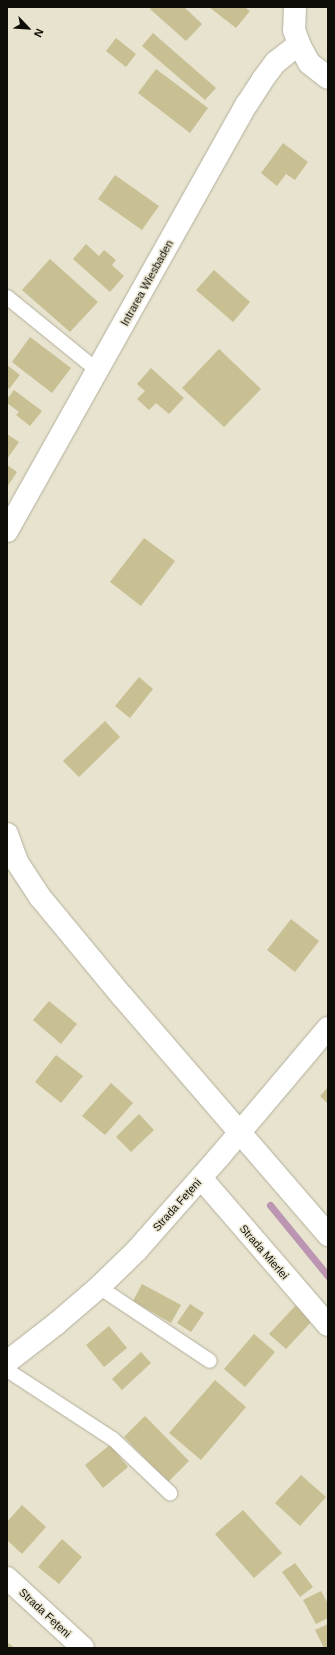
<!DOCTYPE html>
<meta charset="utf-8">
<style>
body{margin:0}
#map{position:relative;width:335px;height:1655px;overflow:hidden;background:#e7e3ce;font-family:Arial,sans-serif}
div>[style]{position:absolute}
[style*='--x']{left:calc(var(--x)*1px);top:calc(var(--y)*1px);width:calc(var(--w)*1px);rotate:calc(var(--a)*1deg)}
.stream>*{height:7px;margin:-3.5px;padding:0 3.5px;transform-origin:3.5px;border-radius:3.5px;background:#bb95b1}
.building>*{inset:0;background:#c8bf93}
.roads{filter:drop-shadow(0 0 1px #b3af9c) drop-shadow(0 0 1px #b3af9c)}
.service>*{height:14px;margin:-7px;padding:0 7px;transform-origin:7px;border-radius:7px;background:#fff}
.minor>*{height:22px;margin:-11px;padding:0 11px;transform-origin:11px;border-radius:11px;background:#fff}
.tertiary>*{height:22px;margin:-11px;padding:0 11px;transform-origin:11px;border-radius:11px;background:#fff}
.secondary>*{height:22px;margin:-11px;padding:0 11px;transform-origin:11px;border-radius:11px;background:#fff}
span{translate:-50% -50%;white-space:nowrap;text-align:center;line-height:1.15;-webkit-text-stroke:3px #e7e3ce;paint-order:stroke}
.street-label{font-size:11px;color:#0e0d07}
.frame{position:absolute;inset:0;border:8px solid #0e0d07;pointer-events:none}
.north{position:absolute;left:8px;top:8px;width:40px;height:40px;-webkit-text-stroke:3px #e7e3ce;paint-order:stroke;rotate:115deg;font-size:11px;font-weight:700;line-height:16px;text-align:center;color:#0e0d07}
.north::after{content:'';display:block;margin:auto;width:14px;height:18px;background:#0e0d07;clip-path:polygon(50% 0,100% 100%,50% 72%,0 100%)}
</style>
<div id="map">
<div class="stream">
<i style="--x:270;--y:1205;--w:92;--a:50.8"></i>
</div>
<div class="building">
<i style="clip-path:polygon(152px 7px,184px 7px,202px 24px,186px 41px,150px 9px)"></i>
<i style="clip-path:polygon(209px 7px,244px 7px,250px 11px,236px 28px)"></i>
<i style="clip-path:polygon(153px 33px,216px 88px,205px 100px,142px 46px)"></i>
<i style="clip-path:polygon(116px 38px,136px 54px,126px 67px,106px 51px)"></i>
<i style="clip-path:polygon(156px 69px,208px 108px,190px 133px,138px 93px)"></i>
<i style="clip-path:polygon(283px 143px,308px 162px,295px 180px,286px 174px,277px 186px,261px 173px)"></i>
<i style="clip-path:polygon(115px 175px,159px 206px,142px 230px,98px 199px)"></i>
<i style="clip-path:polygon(86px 244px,99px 256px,104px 250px,116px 260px,112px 265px,124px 276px,110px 292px,73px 259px)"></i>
<i style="clip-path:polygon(50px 259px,98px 302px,70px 332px,22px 290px)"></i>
<i style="clip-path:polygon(214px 270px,250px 302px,233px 322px,196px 290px)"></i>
<i style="clip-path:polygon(30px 337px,71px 368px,52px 393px,12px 362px)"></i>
<i style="clip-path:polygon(219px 349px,261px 389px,224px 427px,182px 388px)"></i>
<i style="clip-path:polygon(7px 365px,20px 375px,9px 389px,7px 387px)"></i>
<i style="clip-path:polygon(151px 368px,184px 398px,169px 414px,156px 403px,149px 410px,137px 399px,145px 391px,137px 384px)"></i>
<i style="clip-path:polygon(14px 390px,42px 411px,30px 426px,16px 415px,19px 412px,7px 403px,7px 399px)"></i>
<i style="clip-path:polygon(7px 434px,19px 442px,7px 459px)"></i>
<i style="clip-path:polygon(7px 465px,17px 472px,7px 487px)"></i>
<i style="clip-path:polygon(144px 538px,175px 561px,141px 606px,110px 582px)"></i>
<i style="clip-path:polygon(139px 677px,153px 689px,130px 718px,115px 706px)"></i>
<i style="clip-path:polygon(105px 721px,120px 737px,79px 777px,63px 761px)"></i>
<i style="clip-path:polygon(291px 919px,319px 941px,295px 972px,267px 950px)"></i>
<i style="clip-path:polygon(49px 1001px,77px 1024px,61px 1044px,33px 1020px)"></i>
<i style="clip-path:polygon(56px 1055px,83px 1076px,61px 1103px,35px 1082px)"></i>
<i style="clip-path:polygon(111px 1083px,133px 1103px,105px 1135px,82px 1116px)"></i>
<i style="clip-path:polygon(328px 1087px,328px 1104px,320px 1096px)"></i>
<i style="clip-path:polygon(139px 1114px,154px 1130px,131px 1152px,116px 1137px)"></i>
<i style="clip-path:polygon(142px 1284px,181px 1305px,171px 1323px,133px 1301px)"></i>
<i style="clip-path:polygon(190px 1304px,204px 1313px,191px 1332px,177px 1323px)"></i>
<i style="clip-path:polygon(297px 1304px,314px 1319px,286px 1349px,269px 1334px)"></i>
<i style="clip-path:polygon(109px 1326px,127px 1348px,104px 1367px,86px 1345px)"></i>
<i style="clip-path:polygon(254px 1334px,275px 1352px,245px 1387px,224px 1369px)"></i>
<i style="clip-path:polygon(141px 1352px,151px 1363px,122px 1390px,112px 1379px)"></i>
<i style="clip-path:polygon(215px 1380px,246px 1407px,201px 1460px,169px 1433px)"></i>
<i style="clip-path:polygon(145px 1416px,189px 1461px,168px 1482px,124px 1437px)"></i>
<i style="clip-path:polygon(110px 1445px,128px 1467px,103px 1488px,85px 1465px)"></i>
<i style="clip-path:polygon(301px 1475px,326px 1497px,300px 1526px,275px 1503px)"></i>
<i style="clip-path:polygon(22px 1505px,46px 1527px,22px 1554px,7px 1540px,7px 1522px)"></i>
<i style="clip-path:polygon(243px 1510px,282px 1553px,254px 1578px,215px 1534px)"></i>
<i style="clip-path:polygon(62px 1539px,82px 1557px,59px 1584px,38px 1567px)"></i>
<i style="clip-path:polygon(295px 1563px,313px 1587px,300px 1597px,282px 1572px)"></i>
<i style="clip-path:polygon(321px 1591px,328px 1604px,328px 1618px,316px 1624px,303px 1600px)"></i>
<i style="clip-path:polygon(328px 1624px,328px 1646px,324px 1648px,315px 1630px)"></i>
<i style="clip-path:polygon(8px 1643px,15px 1648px,7px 1648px)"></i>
</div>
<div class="roads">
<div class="service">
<i style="--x:7;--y:297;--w:117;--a:39.1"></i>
<i style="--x:99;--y:1287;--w:133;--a:33.7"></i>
<i style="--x:7;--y:1370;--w:126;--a:33.1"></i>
<i style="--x:113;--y:1439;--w:79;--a:43.5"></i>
</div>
<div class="minor">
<i style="--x:7;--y:531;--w:490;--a:-60.7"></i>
<i style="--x:247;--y:104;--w:30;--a:-57"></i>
<i style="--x:263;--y:79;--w:21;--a:-53"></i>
<i style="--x:276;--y:62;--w:29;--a:-38"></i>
<i style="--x:7;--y:834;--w:30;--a:70"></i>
<i style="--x:17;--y:862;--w:42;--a:56.7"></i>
<i style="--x:40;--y:897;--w:129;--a:50.4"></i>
<i style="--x:122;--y:996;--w:316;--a:49.2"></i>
<i style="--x:201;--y:1178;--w:194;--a:49.2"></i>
</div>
<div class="tertiary">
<i style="--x:7;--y:1362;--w:62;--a:-37.8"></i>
<i style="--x:56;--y:1324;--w:57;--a:-40.7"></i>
<i style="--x:99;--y:1287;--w:53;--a:-44.2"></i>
<i style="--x:137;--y:1250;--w:124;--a:-48.6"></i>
<i style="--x:219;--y:1157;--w:169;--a:-49.8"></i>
<i style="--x:7;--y:1578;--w:103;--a:42.6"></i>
</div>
<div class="secondary">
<i style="--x:295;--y:7;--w:23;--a:92"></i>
<i style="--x:294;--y:30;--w:15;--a:70"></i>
<i style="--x:299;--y:44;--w:21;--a:62"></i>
<i style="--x:309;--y:63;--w:24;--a:38"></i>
</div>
</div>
<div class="street-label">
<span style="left:147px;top:283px;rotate:-61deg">Intrarea Wiesbaden</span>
<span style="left:177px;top:1205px;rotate:-48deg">Strada Fețeni</span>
<span style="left:264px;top:1252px;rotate:49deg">Strada Mierlei</span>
<span style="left:45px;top:1613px;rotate:43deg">Strada Fețeni</span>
</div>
<div class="frame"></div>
<div class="north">N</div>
</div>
